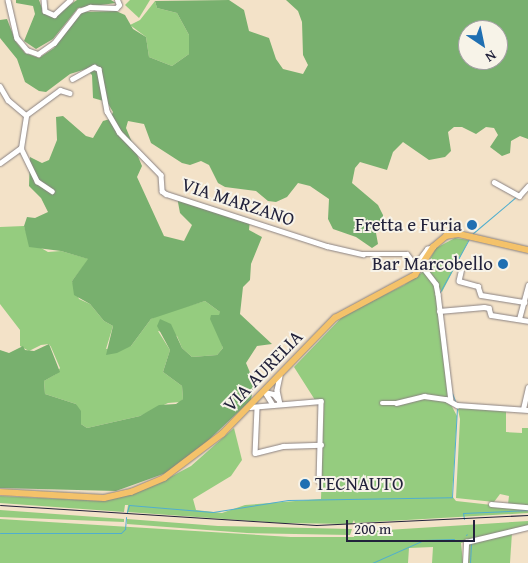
<!DOCTYPE html>
<style>
body{margin:0}
#map{position:relative;width:528px;height:563px;overflow:hidden;background:#f3e2c8;font-family:"Gentium Book Plus",serif}
div>[style]{position:absolute}
[style*='--x']{left:calc(var(--x)*1px);top:calc(var(--y)*1px);width:calc(var(--w)*1px);rotate:calc(var(--a)*1deg)}
.green>*{inset:0;background:#95cc7f}
.forest>*{inset:0;background:#78b06e}
.stream>*{height:1px;margin:-0.5px;padding:0 0.5px;transform-origin:0.5px;border-radius:0.5px;background:#50aece}
.roads{filter:drop-shadow(0 0 1px #8a8282) drop-shadow(0 0 1px #8a8282)}
.minor>*{height:4.5px;margin:-2.25px;padding:0 2.25px;transform-origin:2.25px;border-radius:2.25px;background:#fff}
.major>*{height:5.5px;margin:-2.75px;padding:0 2.75px;transform-origin:2.75px;border-radius:2.75px;background:#f4c26a}
.rail>*{height:1px;margin:-0.5px;padding:0 0.5px;transform-origin:0.5px;border-radius:0.5px;background:#22223b}
.dots>*{width:14px;height:14px;translate:-50% -50%;box-sizing:border-box;border:2px solid #f7f3e8;border-radius:50%}
span{translate:-50% -50%;white-space:nowrap;text-align:center;line-height:1.15;-webkit-text-stroke:4px #f7f3e8;paint-order:stroke}
.street-label{font-size:19px;color:#22223b}
.poi-label{font-size:19px;color:#22223b}
.right{translate:-100% -50%;text-align:right}
.left{translate:0 -50%;text-align:left}
.north{position:absolute;left:458px;top:20px;width:50px;height:50px;box-sizing:border-box;background:#f7f3e8;border:1px solid #a29fa3;border-radius:50%;rotate:146deg;font-size:14px;font-weight:700;line-height:20px;text-align:center;color:#22223b}
.north::after{content:'';display:block;margin:auto;width:18px;height:22px;background:#1f6fb2;clip-path:polygon(50% 0,100% 100%,50% 72%,0 100%)}
.scale{position:absolute;left:346px;top:520px;width:129px;height:22px;box-sizing:border-box;border:2px solid #22223b;border-top:0;padding-left:6px;font-size:15px;line-height:18px;white-space:nowrap;color:#22223b;-webkit-text-stroke:4px #f7f3e8;paint-order:stroke}
</style>
<div id="map">
<div class="green">
<i style="clip-path:polygon(130px 0,150px 0,139px 18px,125px 5px)"></i>
<i style="clip-path:polygon(155px 1px,157px 8px,177px 13px,189px 35px,189px 54px,172px 66px,149px 57px,146px 37px,130px 25px,140px 20px)"></i>
<i style="clip-path:polygon(24px 226px,29px 241px,48px 252px,61px 251px,89px 259px,72px 281px,79px 299px,90px 304px,104px 321px,113px 326px,106px 349px,131px 346px,151px 319px,161px 314px,205px 301px,220px 312px,219px 335px,223px 348px,217px 355px,192px 357px,182px 348px,177px 336px,158px 331px,170px 350px,163px 372px,182px 386px,183px 399px,180px 402px,168px 403px,140px 416px,87px 428px,81px 424px,76px 404px,45px 394px,44px 381px,56px 374px,60px 368px,51px 347px,49px 344px,41px 345px,29px 351px,20px 346px,20px 330px,0 304px,0 227px)"></i>
<i style="clip-path:polygon(455px 238px,469px 240px,442px 292px,425px 268px,436px 248px)"></i>
<i style="clip-path:polygon(424px 271px,437px 291px,449px 401px,457px 416px,452px 496px,456px 501px,528px 509px,528px 513px,355px 523px,354px 520px,352px 524px,281px 523px,127px 512px,128px 505px,125px 505px,124px 512px,0 503px,0 496px,104px 501px,125px 496px,163px 481px,191px 466px,234px 428px,242px 460px,231px 476px,193px 499px,196px 510px,222px 513px,245px 505px,321px 499px,324px 401px,315px 400px,294px 367px,344px 315px,404px 285px)"></i>
<i style="clip-path:polygon(457px 405px,506px 408px,506px 432px,522px 433px,522px 428px,528px 428px,528px 506px,508px 504px,509px 496px,500px 494px,494px 502px,456px 498px,460px 419px)"></i>
<i style="clip-path:polygon(0 510px,124px 519px,124px 522px,0 517px)"></i>
<i style="clip-path:polygon(0 519px,291px 537px,354px 537px,355px 532px,528px 521px,528px 526px,461px 543px,463px 563px,432px 563px,433px 547px,409px 548px,408px 563px,0 563px)"></i>
<i style="clip-path:polygon(127px 519px,218px 526px,352px 529px,350px 535px,247px 533px,127px 524px)"></i>
<i style="clip-path:polygon(512px 532px,510px 563px,467px 563px,469px 543px)"></i>
</div>
<div class="forest">
<i style="clip-path:polygon(16px 0,39px 0,43px 11px,52px 17px,77px 0,111px 0,116px 3px,78px 8px,53px 39px,36px 49px,24px 41px,35px 14px,33px 6px,16px 3px)"></i>
<i style="clip-path:polygon(evenodd,229px 0,244px 10px,249px 31px,269px 38px,276px 59px,283px 69px,303px 74px,308px 65px,303px 55px,302px 22px,298px 11px,286px 0,528px 0,528px 139px,520px 136px,511px 141px,510px 153px,502px 156px,490px 147px,498px 135px,494px 128px,486px 127px,476px 134px,462px 127px,454px 127px,448px 132px,451px 151px,445px 157px,429px 160px,403px 142px,393px 152px,387px 170px,360px 162px,355px 168px,352px 183px,378px 205px,383px 215px,383px 224px,376px 233px,378px 244px,372px 248px,356px 237px,333px 229px,328px 219px,329px 199px,310px 186px,298px 183px,287px 197px,276px 202px,268px 201px,256px 191px,225px 187px,218px 183px,209px 165px,201px 161px,190px 165px,182px 163px,151px 143px,144px 124px,128px 121px,126px 128px,142px 166px,137px 177px,164px 236px,184px 241px,192px 225px,180px 213px,177px 197px,250px 219px,249px 230px,262px 237px,251px 264px,250px 280px,243px 287px,240px 314px,272px 344px,257px 346px,246px 363px,254px 382px,251px 400px,197px 451px,166px 473px,116px 491px,0 488px,0 350px,9px 353px,23px 346px,25px 350px,34px 351px,49px 344px,60px 372px,44px 381px,45px 394px,76px 404px,81px 411px,81px 424px,87px 428px,140px 416px,159px 405px,176px 404px,183px 399px,182px 386px,163px 372px,170px 350px,157px 326px,160px 319px,171px 324px,182px 348px,192px 357px,217px 355px,223px 348px,210px 319px,211px 315px,219px 315px,220px 312px,205px 301px,151px 319px,131px 346px,117px 353px,106px 355px,113px 326px,104px 321px,90px 304px,74px 295px,72px 281px,88px 259px,61px 251px,29px 247px,24px 226px,27px 217px,35px 218px,48px 212px,41px 198px,29px 186px,30px 157px,42px 163px,49px 160px,57px 140px,56px 117px,63px 116px,86px 136px,93px 138px,103px 121px,110px 119px,113px 112px,107px 102px,93px 98px,92px 75px,86px 69px,70px 74px,46px 92px,39px 91px,25px 82px,17px 59px,0 38px,0 20px,7px 19px,16px 42px,25px 53px,39px 58px,54px 48px,82px 12px,116px 11px,125px 15px,133px 29px,146px 37px,149px 57px,172px 66px,189px 54px,189px 35px,177px 13px,157px 8px,155px 1px,229px 0,468px 30px,498px 30px,498px 60px,468px 60px,468px 30px)"></i>
</div>
<div class="stream">
<i style="--x:472;--y:234;--w:59;--a:-40.2"></i>
<i style="--x:440;--y:292;--w:60;--a:-61.3"></i>
<i style="--x:452;--y:393;--w:9;--a:69"></i>
<i style="--x:127;--y:512;--w:7;--a:-74"></i>
<i style="--x:129;--y:505;--w:84;--a:4.8"></i>
<i style="--x:213;--y:512;--w:76;--a:-9.1"></i>
<i style="--x:288;--y:500;--w:164;--a:-1"></i>
<i style="--x:452;--y:497;--w:90;--a:-86.8"></i>
<i style="--x:464;--y:519;--w:6;--a:-99"></i>
<i style="--x:463;--y:513;--w:65;--a:-2.6"></i>
<i style="--x:0;--y:533;--w:121;--a:0"></i>
<i style="--x:121;--y:533;--w:6;--a:-45"></i>
<i style="--x:125;--y:529;--w:12;--a:-85"></i>
<i style="--x:466;--y:535;--w:1;--a:-45"></i>
<i style="--x:372;--y:563;--w:57;--a:-23.9"></i>
<i style="--x:424;--y:540;--w:30;--a:-2"></i>
<i style="--x:470;--y:563;--w:19;--a:-87"></i>
</div>
<div class="roads">
<div class="minor">
<i style="--x:8;--y:0;--w:39;--a:77"></i>
<i style="--x:17;--y:38;--w:16;--a:50"></i>
<i style="--x:27;--y:50;--w:12;--a:20"></i>
<i style="--x:38;--y:54;--w:19;--a:-35"></i>
<i style="--x:54;--y:43;--w:41;--a:-52"></i>
<i style="--x:79;--y:11;--w:12;--a:-20"></i>
<i style="--x:90;--y:7;--w:26;--a:2"></i>
<i style="--x:116;--y:8;--w:4;--a:-45"></i>
<i style="--x:119;--y:5;--w:5;--a:-112"></i>
<i style="--x:44;--y:0;--w:11;--a:85"></i>
<i style="--x:45;--y:11;--w:10;--a:24"></i>
<i style="--x:54;--y:15;--w:22;--a:-43"></i>
<i style="--x:72;--y:79;--w:25;--a:-29"></i>
<i style="--x:94;--y:67;--w:5;--a:22"></i>
<i style="--x:99;--y:69;--w:43;--a:79.2"></i>
<i style="--x:107;--y:111;--w:24;--a:60"></i>
<i style="--x:119;--y:132;--w:60;--a:45.7"></i>
<i style="--x:161;--y:175;--w:16;--a:86"></i>
<i style="--x:162;--y:191;--w:5;--a:37"></i>
<i style="--x:166;--y:194;--w:169;--a:17.9"></i>
<i style="--x:327;--y:246;--w:37;--a:13"></i>
<i style="--x:363;--y:254;--w:44;--a:0"></i>
<i style="--x:407;--y:254;--w:14;--a:54"></i>
<i style="--x:415;--y:265;--w:20;--a:-53"></i>
<i style="--x:427;--y:249;--w:6;--a:-18"></i>
<i style="--x:0;--y:86;--w:16;--a:60"></i>
<i style="--x:8;--y:100;--w:23;--a:40"></i>
<i style="--x:26;--y:115;--w:42;--a:-36.3"></i>
<i style="--x:60;--y:90;--w:10;--a:17"></i>
<i style="--x:21;--y:148;--w:37;--a:64"></i>
<i style="--x:37;--y:181;--w:18;--a:34"></i>
<i style="--x:0;--y:163;--w:26;--a:-36"></i>
<i style="--x:21;--y:148;--w:33;--a:-81"></i>
<i style="--x:494;--y:182;--w:29;--a:29"></i>
<i style="--x:519;--y:196;--w:13;--a:-48"></i>
<i style="--x:422;--y:266;--w:23;--a:52"></i>
<i style="--x:436;--y:284;--w:10;--a:79"></i>
<i style="--x:438;--y:294;--w:108;--a:83.1"></i>
<i style="--x:462;--y:268;--w:13;--a:103"></i>
<i style="--x:459;--y:281;--w:20;--a:15"></i>
<i style="--x:478;--y:286;--w:9;--a:72"></i>
<i style="--x:481;--y:295;--w:44;--a:9.2"></i>
<i style="--x:439;--y:311;--w:45;--a:-5.1"></i>
<i style="--x:484;--y:307;--w:5;--a:11"></i>
<i style="--x:489;--y:308;--w:7;--a:74"></i>
<i style="--x:491;--y:315;--w:37;--a:9"></i>
<i style="--x:519;--y:319;--w:35;--a:-75"></i>
<i style="--x:280;--y:376;--w:14;--a:102"></i>
<i style="--x:277;--y:390;--w:14;--a:78"></i>
<i style="--x:265;--y:392;--w:9;--a:13"></i>
<i style="--x:274;--y:394;--w:5;--a:53"></i>
<i style="--x:265;--y:392;--w:15;--a:58"></i>
<i style="--x:382;--y:403;--w:14;--a:0"></i>
<i style="--x:396;--y:403;--w:29;--a:-14"></i>
<i style="--x:424;--y:396;--w:22;--a:8"></i>
<i style="--x:446;--y:399;--w:13;--a:29"></i>
<i style="--x:457;--y:405;--w:71;--a:4"></i>
<i style="--x:250;--y:407;--w:71;--a:-4.8"></i>
<i style="--x:321;--y:401;--w:80;--a:91.4"></i>
<i style="--x:257;--y:408;--w:45;--a:92.5"></i>
<i style="--x:255;--y:453;--w:29;--a:-14"></i>
<i style="--x:283;--y:446;--w:38;--a:-2"></i>
<i style="--x:523;--y:409;--w:22;--a:-77"></i>
<i style="--x:491;--y:504;--w:37;--a:5"></i>
<i style="--x:465;--y:563;--w:21;--a:-87"></i>
<i style="--x:466;--y:542;--w:64;--a:-13.6"></i>
</div>
<div class="major">
<i style="--x:0;--y:492;--w:104;--a:3.3"></i>
<i style="--x:104;--y:498;--w:28;--a:-13"></i>
<i style="--x:131;--y:492;--w:36;--a:-23"></i>
<i style="--x:164;--y:478;--w:73;--a:-37.2"></i>
<i style="--x:222;--y:434;--w:162;--a:-45.8"></i>
<i style="--x:335;--y:318;--w:91;--a:-28.3"></i>
<i style="--x:415;--y:275;--w:33;--a:-57"></i>
<i style="--x:433;--y:247;--w:17;--a:-40"></i>
<i style="--x:446;--y:236;--w:13;--a:-9"></i>
<i style="--x:459;--y:234;--w:71;--a:13.1"></i>
</div>
</div>
<div class="rail">
<i style="--x:0;--y:505;--w:317;--a:3.6"></i>
<i style="--x:316;--y:525;--w:212;--a:-2.7"></i>
</div>
<div class="dots">
<i style="left:472px;top:225px;background:#1f6fb2"></i>
<i style="left:503px;top:264px;background:#1f6fb2"></i>
<i style="left:305px;top:484px;background:#1f6fb2"></i>
</div>
<div class="street-label">
<span style="left:238px;top:202px;rotate:18deg">VIA MARZANO</span>
<span style="left:263px;top:371px;rotate:-46deg">VIA AURELIA</span>
</div>
<div class="poi-label">
<span class="right" style="left:462px;top:225px">Fretta e Furia</span>
<span class="right" style="left:493px;top:264px">Bar Marcobello</span>
<span class="left" style="left:315px;top:484px">TECNAUTO</span>
</div>
<div class="north">N</div>
<div class="scale">200 m</div>
</div>
